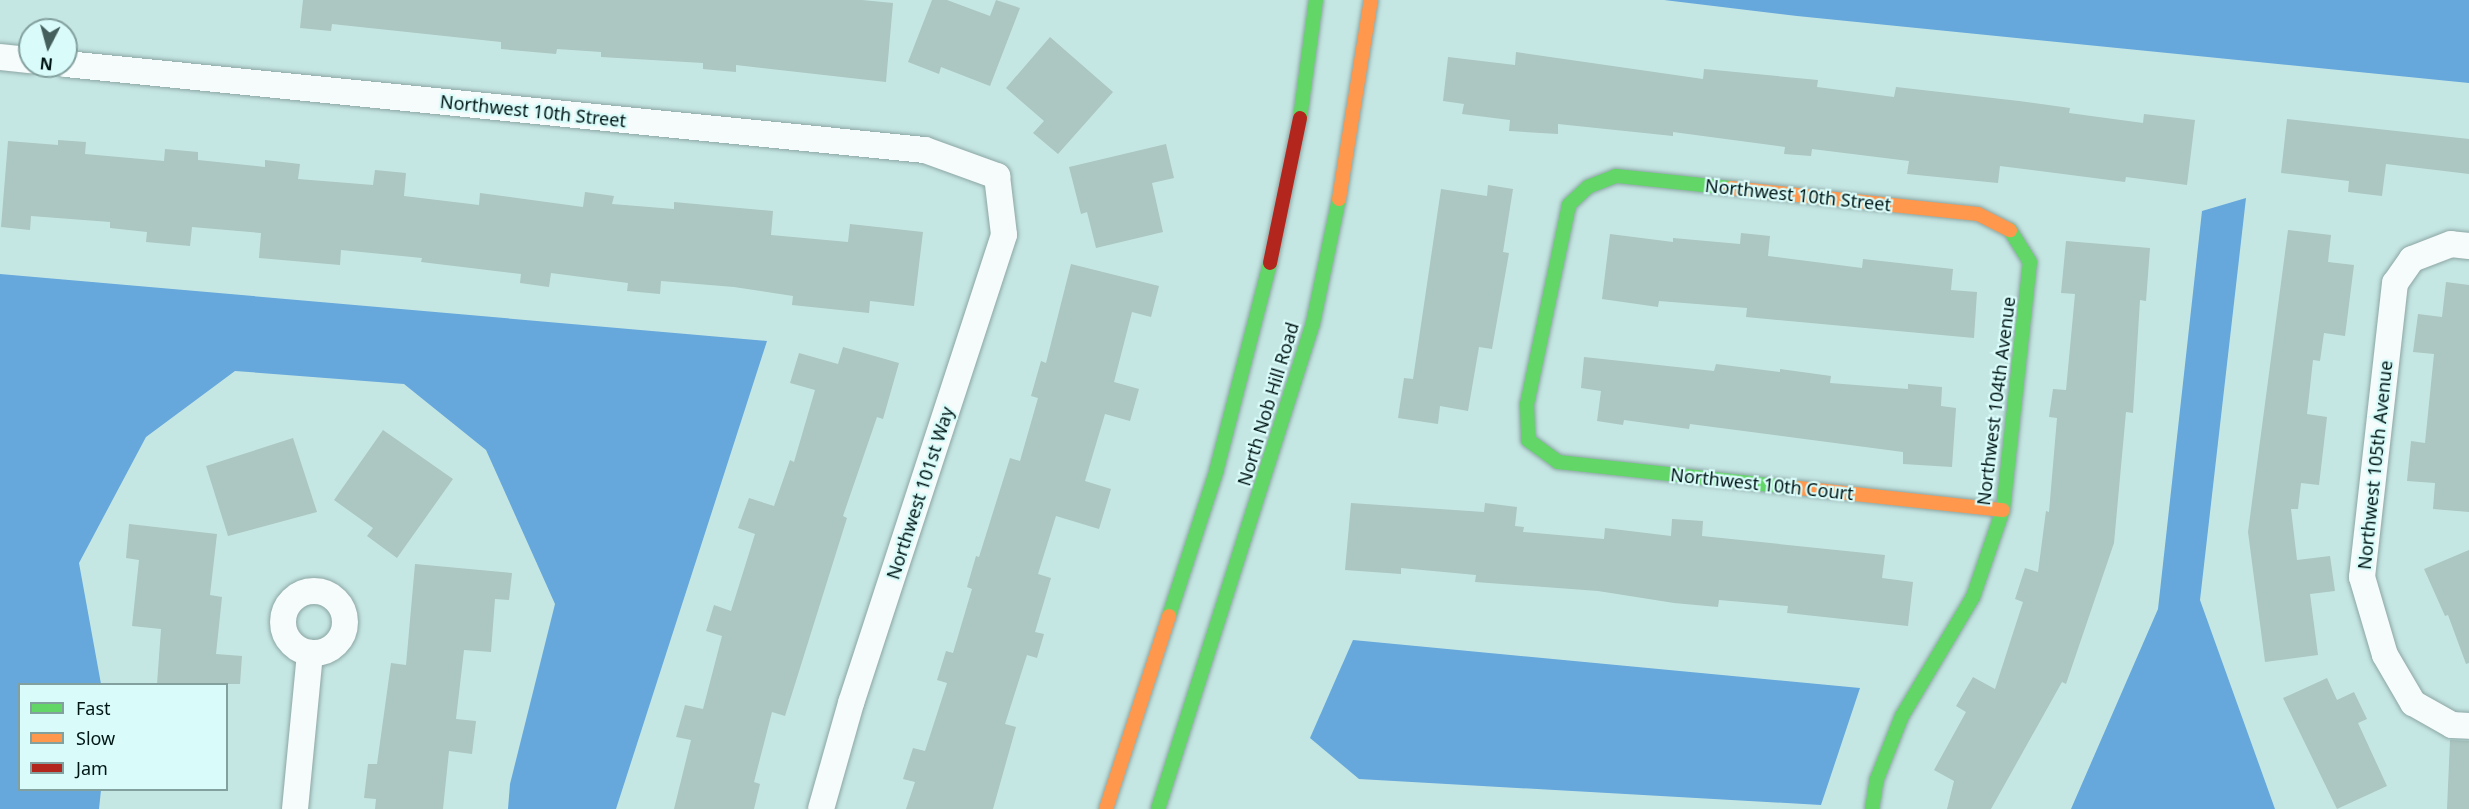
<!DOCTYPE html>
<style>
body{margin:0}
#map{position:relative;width:2469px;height:809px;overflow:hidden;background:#c5e7e4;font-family:"Noto Sans",sans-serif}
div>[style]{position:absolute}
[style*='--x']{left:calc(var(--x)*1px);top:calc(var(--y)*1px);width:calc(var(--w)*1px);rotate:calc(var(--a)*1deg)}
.water>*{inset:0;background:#66a7dc}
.building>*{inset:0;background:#acc6c1}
.roads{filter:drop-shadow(0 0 2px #8ca6a4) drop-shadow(0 0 2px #8ca6a4)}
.street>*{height:26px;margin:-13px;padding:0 13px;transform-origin:13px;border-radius:13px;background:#f6fbfb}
.street>.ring{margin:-13px;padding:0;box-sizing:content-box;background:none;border:26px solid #f6fbfb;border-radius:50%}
.fast>*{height:14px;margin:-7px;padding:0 7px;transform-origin:7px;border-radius:7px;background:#63d668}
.slow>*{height:14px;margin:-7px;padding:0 7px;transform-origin:7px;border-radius:7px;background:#ff974d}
.jam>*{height:14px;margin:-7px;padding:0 7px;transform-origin:7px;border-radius:7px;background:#b3261e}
span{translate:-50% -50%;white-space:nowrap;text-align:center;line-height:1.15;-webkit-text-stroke:4.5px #d9fcfa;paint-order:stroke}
.street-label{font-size:18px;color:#001615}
.legend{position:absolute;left:18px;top:683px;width:210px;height:108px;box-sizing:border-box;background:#d9fcfa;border:2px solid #82a09e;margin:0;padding:8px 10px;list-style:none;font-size:18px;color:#001615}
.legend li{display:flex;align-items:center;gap:12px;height:30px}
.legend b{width:30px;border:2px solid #82a09e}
.north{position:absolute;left:18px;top:18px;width:60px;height:60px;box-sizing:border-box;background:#d9fcfa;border:2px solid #82a09e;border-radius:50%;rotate:186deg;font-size:16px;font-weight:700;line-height:24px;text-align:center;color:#001615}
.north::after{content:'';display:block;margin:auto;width:21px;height:27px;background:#455f5d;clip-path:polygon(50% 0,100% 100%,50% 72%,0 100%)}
</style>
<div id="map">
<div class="water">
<i style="clip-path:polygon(1664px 0,2469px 0,2469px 83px,1797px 16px)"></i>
<i style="clip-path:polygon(2246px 198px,2200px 600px,2275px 809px,2071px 809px,2158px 609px,2202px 211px)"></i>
<i style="clip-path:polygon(0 274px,767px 341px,616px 809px,508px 809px,510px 784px,555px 604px,486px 450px,404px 384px,235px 371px,146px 437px,79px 563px,101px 684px,20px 684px,20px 790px,101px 790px,99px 809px,0 809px)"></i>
<i style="clip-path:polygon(1353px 640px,1860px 688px,1821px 805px,1359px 779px,1310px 738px)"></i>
</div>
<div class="building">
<i style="clip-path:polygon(303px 0,862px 0,893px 3px,886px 82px,736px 65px,736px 72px,703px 69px,703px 63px,601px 57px,601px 52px,557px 49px,556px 54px,501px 49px,501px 42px,332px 24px,331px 31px,300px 28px)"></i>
<i style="clip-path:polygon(932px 0,947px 0,990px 16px,996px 0,1020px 8px,990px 86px,941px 67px,939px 74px,908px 62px)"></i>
<i style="clip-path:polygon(1050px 37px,1113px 92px,1058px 154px,1033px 133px,1044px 121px,1006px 88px)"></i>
<i style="clip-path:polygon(1516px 52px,1703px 79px,1704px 69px,1818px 80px,1817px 87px,1894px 97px,1896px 87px,2019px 101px,2070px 108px,2069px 113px,2143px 123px,2144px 114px,2195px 120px,2187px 185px,2126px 177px,2125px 182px,2000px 166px,1998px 183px,1907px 174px,1909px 161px,1812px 149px,1811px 156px,1784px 154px,1785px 147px,1673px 132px,1673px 136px,1558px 124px,1558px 134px,1509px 131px,1510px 120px,1462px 114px,1464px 104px,1443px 101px,1448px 57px,1515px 65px)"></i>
<i style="clip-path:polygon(2287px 119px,2469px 139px,2469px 174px,2386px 164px,2382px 196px,2348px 192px,2349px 181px,2281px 173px)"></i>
<i style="clip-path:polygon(58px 140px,86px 142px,85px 154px,164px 161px,165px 149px,198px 152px,198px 160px,265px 167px,265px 160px,300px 164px,298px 179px,373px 185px,375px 170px,406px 173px,404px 196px,479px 205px,480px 193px,583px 207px,585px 192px,614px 196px,612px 204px,674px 209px,674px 202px,773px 211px,771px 235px,848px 242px,850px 224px,923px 232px,914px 306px,870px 301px,869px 313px,792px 305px,793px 296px,734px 287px,661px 281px,660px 294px,627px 291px,628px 283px,551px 273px,549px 287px,520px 283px,521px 274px,421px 262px,422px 258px,341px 250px,340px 265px,259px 258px,261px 233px,192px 227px,190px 246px,146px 242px,147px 232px,110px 228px,110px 222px,31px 216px,30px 230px,1px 227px,8px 141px,58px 145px)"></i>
<i style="clip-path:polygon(1166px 144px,1174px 178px,1152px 183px,1163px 232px,1096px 248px,1087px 212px,1081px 214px,1069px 167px)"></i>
<i style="clip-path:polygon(1488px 185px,1513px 189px,1503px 252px,1509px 253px,1492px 349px,1479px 347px,1468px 411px,1440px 406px,1438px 424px,1398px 418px,1404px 378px,1413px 379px,1441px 189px,1487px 196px)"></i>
<i style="clip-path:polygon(2288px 230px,2331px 235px,2328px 262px,2354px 265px,2345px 336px,2324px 333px,2320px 361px,2313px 360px,2307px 414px,2327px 417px,2319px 485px,2301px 483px,2298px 509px,2291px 509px,2297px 560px,2330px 556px,2335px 591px,2310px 594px,2318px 655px,2265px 662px,2248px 532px)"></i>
<i style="clip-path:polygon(1741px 233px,1770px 236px,1768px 256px,1862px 268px,1863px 259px,1953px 269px,1951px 290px,1977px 292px,1974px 338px,1746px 317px,1747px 308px,1659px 301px,1658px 307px,1602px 299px,1610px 234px,1673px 242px,1673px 238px,1740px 244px)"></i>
<i style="clip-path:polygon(2066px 241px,2150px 248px,2146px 301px,2140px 300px,2133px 413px,2126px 412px,2114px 543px,2066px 684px,2062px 682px,1991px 809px,1947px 809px,1954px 781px,1934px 770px,1966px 712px,1956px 706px,1973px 677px,1995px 689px,2023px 602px,2015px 599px,2025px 568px,2038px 572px,2046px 511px,2049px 512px,2057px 418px,2049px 417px,2053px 389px,2066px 390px,2075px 294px,2061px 293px)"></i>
<i style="clip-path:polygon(1071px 264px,1159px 286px,1151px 317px,1132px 312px,1114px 382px,1139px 389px,1130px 421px,1105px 414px,1085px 481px,1111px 489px,1099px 529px,1056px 516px,1038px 574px,1051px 578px,1035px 632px,1044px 634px,1037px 658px,1027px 655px,1005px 724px,1016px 727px,993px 809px,906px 809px,915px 782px,903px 779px,913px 748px,925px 751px,947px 683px,937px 680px,946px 651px,953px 653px,972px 589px,967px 587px,976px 556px,979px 557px,1010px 458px,1020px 461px,1038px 398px,1031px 396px,1041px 361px,1046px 363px)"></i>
<i style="clip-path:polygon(2446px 282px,2469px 285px,2469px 512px,2433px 509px,2435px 483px,2407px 481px,2411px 441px,2425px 443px,2434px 354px,2413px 352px,2418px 314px,2442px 317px)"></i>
<i style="clip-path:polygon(843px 347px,899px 363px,883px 419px,877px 417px,843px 516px,847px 518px,785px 716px,772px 712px,754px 782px,760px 784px,754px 809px,674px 809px,691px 740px,676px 737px,685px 705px,703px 709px,722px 636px,706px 631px,714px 605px,731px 611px,755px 534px,738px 528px,749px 498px,774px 506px,790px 460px,794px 462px,815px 390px,790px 383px,799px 353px,838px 364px)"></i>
<i style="clip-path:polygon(1584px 357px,1714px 371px,1716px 364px,1780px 372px,1780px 369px,1831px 376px,1830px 383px,1908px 389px,1908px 384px,1942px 387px,1941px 406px,1956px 408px,1952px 467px,1903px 464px,1903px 452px,1759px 433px,1690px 424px,1689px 429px,1624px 420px,1623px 425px,1597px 421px,1601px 391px,1581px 388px)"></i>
<i style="clip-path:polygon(383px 430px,453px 479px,397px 558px,367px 536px,373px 528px,334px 500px)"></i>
<i style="clip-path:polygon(293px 438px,317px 512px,228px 536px,206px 466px)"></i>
<i style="clip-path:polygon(1351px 503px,1484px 512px,1485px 503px,1517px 507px,1515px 526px,1524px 527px,1523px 532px,1604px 539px,1605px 528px,1671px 536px,1672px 519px,1703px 521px,1702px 536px,1885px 555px,1882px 578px,1913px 582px,1908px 626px,1787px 613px,1788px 606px,1719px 600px,1718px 607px,1674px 603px,1598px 591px,1475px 582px,1476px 575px,1401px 568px,1401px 574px,1345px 570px)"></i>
<i style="clip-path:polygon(129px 524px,217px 534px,210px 595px,222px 597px,216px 654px,242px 656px,240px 684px,157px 684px,161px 629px,132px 626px,139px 560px,126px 558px)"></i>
<i style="clip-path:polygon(2469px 550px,2469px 663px,2466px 664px,2448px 615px,2445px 616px,2424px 569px)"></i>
<i style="clip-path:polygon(415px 564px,512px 573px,509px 600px,495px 599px,491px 652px,464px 650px,456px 719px,476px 721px,472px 754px,449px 751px,443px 809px,375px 809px,376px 799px,364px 798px,368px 764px,377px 764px,391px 663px,406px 665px)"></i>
<i style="clip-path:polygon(2327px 678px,2337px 700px,2354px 692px,2367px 719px,2358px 723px,2387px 786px,2337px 809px,2283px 698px)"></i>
<i style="clip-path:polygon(2450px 740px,2469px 741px,2469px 809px,2447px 809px)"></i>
</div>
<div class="roads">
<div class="street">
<i style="--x:0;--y:57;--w:30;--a:6"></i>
<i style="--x:66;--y:64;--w:863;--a:5.72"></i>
<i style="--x:925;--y:150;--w:77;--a:19.9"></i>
<i style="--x:997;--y:176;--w:59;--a:83.2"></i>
<i style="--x:1004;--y:235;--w:492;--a:108.1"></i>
<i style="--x:851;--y:703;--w:110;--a:105.8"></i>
<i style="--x:2469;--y:246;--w:18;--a:-174"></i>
<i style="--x:2451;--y:244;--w:42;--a:159"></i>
<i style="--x:2412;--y:259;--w:29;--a:125"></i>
<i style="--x:2395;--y:283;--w:296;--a:96.4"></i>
<i style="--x:2362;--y:577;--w:81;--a:73.6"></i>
<i style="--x:2385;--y:655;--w:56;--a:59.7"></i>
<i style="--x:2413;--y:703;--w:45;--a:29.4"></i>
<i style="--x:2452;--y:725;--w:17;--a:3"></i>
<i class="ring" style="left:283px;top:591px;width:36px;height:36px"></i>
<i style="--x:295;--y:809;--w:157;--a:-84.5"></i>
</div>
<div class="fast">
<i style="--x:1300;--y:118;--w:119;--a:-82.3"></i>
<i style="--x:1731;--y:188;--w:116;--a:-174"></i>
<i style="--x:1616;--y:176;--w:30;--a:159"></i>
<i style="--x:1588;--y:187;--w:26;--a:137"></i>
<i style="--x:1569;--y:205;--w:203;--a:101.9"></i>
<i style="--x:1527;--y:404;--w:36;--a:88"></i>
<i style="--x:1528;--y:440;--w:37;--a:36"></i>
<i style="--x:1558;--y:462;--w:242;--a:6.2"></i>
<i style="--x:1169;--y:616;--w:151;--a:-71.9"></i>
<i style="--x:1216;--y:472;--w:216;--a:-75.5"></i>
<i style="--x:1158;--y:809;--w:510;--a:-72.31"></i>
<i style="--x:1313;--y:323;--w:127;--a:-78.2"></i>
<i style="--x:1872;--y:809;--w:30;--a:-81"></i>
<i style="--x:1877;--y:779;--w:68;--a:-68.4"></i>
<i style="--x:1902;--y:716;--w:139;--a:-59.2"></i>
<i style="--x:1973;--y:597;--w:92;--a:-71"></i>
<i style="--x:2003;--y:510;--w:249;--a:-83.8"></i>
<i style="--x:2030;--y:262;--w:38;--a:-122"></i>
</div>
<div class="slow">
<i style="--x:1731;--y:188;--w:248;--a:6"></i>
<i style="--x:1978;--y:214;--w:36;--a:27"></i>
<i style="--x:1339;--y:199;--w:202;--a:-80.9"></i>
<i style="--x:1799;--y:488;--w:205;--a:6.2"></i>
<i style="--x:1106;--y:809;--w:203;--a:-71.9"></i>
</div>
<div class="jam">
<i style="--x:1270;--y:263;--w:148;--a:-78.3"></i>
</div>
</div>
<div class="street-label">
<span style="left:533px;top:111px;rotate:6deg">Northwest 10th Street</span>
<span style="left:1798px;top:195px;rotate:6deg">Northwest 10th Street</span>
<span style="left:1996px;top:401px;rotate:-83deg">Northwest 104th Avenue</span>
<span style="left:1268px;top:404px;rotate:-73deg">North Nob Hill Road</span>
<span style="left:2375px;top:465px;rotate:-84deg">Northwest 105th Avenue</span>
<span style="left:1762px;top:484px;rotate:6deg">Northwest 10th Court</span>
<span style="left:920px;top:493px;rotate:-72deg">Northwest 101st Way</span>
</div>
<ul class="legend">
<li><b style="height:8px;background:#63d668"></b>Fast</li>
<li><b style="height:8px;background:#ff974d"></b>Slow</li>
<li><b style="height:8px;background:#b3261e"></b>Jam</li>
</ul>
<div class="north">N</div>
</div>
